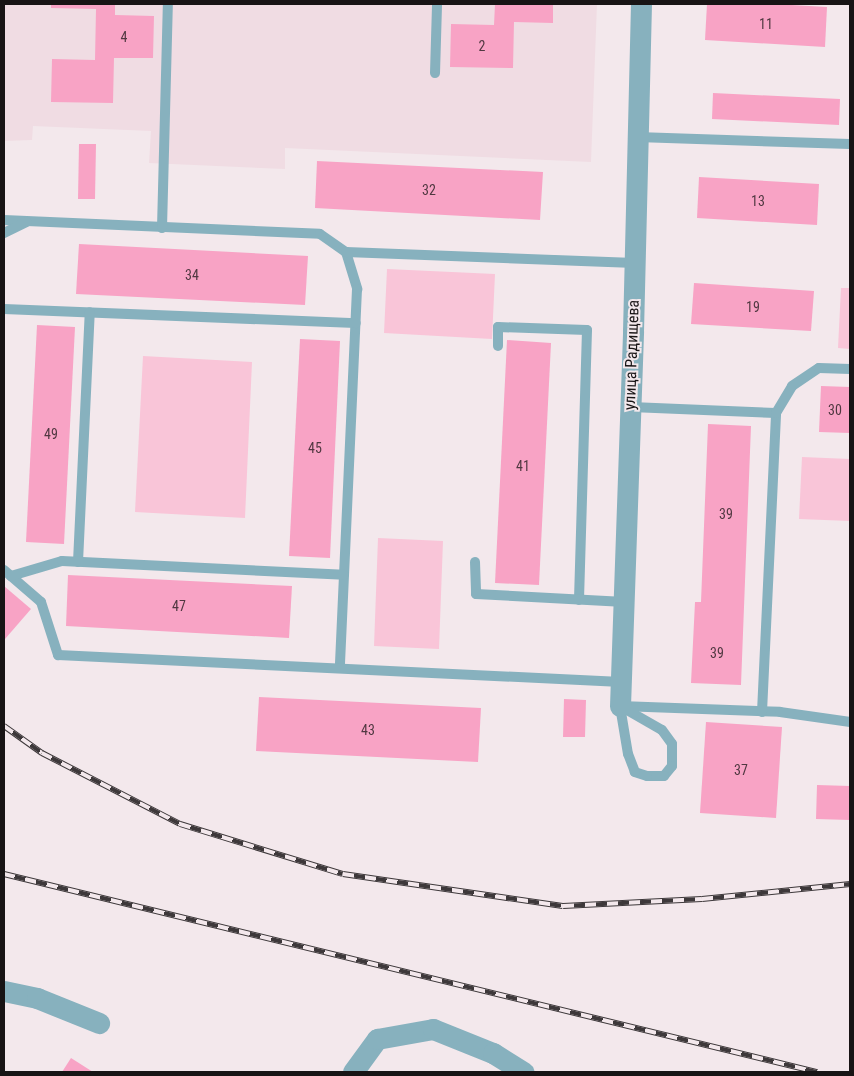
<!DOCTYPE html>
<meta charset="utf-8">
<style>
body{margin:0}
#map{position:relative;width:854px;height:1076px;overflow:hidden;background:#f3e8ec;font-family:"Roboto Condensed",sans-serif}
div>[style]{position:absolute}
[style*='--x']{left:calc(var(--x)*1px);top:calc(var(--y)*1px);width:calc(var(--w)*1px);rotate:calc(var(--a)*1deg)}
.built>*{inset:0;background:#f0dce3}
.green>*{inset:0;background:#f9c5d8}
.building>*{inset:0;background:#f8a3c5}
.service>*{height:10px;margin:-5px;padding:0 5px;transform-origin:5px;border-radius:5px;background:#87b1be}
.minor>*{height:21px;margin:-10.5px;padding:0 10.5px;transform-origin:10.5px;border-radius:10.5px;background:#87b1be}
.rail>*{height:5.5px;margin-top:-2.75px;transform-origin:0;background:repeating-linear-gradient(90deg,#f3e8ec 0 11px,#3d383a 0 22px);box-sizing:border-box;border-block:1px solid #3d383a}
span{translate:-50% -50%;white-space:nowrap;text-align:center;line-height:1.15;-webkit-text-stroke:4px #f3e8ec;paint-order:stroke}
.number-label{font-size:14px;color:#503841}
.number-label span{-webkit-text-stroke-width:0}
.street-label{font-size:16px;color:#181415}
.frame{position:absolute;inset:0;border:5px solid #181415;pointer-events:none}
</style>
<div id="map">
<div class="built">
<i style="clip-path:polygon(4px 4px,597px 4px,591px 162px,285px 148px,285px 169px,149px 163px,151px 131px,33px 126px,32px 140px,4px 141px)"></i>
</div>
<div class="green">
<i style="clip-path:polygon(387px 269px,495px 274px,492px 339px,384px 333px)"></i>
<i style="clip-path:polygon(841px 288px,850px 288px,850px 349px,838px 348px)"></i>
<i style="clip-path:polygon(143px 356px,252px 362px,245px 518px,135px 512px)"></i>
<i style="clip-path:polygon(802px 457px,850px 459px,850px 521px,799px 519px)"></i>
<i style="clip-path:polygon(378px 538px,443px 541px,439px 649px,374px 646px)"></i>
</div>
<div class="building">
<i style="clip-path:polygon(51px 4px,115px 4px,115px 15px,154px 16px,153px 58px,114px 58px,113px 103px,51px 102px,52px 59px,95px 60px,96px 9px,51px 8px)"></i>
<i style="clip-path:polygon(495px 4px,553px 4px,553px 23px,514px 22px,513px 68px,450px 67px,451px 24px,494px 25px)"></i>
<i style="clip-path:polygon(707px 4px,774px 4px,827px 7px,825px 47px,705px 40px)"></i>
<i style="clip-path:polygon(713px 93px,840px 99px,839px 125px,712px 119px)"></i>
<i style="clip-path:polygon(79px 144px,96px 144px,95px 199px,78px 199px)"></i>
<i style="clip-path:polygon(317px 161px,543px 172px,540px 220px,315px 208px)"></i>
<i style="clip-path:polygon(699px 177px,819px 184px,817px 225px,697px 218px)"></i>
<i style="clip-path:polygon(79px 244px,308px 256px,305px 305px,76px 294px)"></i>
<i style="clip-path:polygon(694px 283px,814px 291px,811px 331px,691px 324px)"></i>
<i style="clip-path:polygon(37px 325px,75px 327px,64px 544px,26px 542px)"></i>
<i style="clip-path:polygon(300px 339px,340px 341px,330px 558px,289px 556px)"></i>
<i style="clip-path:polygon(507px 340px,551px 343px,539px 585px,495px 583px)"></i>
<i style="clip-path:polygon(821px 386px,850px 387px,850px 433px,819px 432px)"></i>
<i style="clip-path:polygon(708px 424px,751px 426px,741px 685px,691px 683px,695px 602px,701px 602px)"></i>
<i style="clip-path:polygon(68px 575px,292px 586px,289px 638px,66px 626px)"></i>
<i style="clip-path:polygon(4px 586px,31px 609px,5px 639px,4px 638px)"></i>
<i style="clip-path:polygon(259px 697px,481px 708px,478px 762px,256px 751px)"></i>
<i style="clip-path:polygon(564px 699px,586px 700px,585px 737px,563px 737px)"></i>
<i style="clip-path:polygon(706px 722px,782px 727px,776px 818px,700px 813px)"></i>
<i style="clip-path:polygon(817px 785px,850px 786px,850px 820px,816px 819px)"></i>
<i style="clip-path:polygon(71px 1058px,93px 1072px,62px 1072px)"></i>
</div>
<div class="service">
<i style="--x:435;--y:73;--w:69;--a:-88.3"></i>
<i style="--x:637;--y:137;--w:213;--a:1.9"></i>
<i style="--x:4;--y:220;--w:316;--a:2.5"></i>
<i style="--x:320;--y:234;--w:32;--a:35"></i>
<i style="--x:346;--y:252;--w:39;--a:73"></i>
<i style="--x:357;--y:289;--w:378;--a:92.6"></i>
<i style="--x:162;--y:228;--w:224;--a:-88.5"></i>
<i style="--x:4;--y:233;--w:25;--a:-26"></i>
<i style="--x:346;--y:252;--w:289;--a:2.2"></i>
<i style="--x:4;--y:309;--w:352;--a:2.3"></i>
<i style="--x:498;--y:346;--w:19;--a:-90"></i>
<i style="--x:498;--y:327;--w:89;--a:1.9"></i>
<i style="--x:587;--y:330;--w:270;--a:91.7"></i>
<i style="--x:631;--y:407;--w:145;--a:2.4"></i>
<i style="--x:78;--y:562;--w:250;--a:-87.3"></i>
<i style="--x:475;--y:562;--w:32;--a:88"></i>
<i style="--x:476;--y:594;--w:149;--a:3.1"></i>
<i style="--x:4;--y:570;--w:49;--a:40.9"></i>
<i style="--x:41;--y:602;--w:56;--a:72.2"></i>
<i style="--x:58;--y:655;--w:564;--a:2.75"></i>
<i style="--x:11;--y:576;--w:53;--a:-16.4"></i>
<i style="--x:62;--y:561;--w:282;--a:2.8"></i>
<i style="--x:620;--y:706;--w:160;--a:2.1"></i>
<i style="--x:780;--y:712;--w:71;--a:8.1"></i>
<i style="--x:620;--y:706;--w:48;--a:29.7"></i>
<i style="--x:662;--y:730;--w:17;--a:54"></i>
<i style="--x:672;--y:744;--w:22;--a:90"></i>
<i style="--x:672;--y:766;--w:13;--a:129"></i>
<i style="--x:664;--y:776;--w:17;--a:180"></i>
<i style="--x:647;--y:776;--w:13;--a:-162"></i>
<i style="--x:635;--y:772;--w:19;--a:-111"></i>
<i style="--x:628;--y:754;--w:49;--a:-99.5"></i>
<i style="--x:762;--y:712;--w:299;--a:-87.3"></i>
<i style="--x:776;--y:413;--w:31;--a:-59"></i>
<i style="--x:792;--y:386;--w:32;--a:-34"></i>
<i style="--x:819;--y:368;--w:31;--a:2"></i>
</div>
<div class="minor">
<i style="--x:620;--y:706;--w:375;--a:-88"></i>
<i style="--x:633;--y:331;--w:327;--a:-88.6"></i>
<i style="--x:4;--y:991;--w:34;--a:12"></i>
<i style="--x:37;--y:998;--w:67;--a:22"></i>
<i style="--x:353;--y:1072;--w:41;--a:-54"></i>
<i style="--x:377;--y:1039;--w:57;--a:-10.1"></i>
<i style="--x:433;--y:1029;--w:65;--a:21.8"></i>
<i style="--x:493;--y:1053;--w:36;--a:32"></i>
</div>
<div class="rail">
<i style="--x:4;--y:726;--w:47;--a:35.4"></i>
<i style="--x:42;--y:753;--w:155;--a:27.2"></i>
<i style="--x:180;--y:824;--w:170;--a:17.1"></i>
<i style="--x:343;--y:874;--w:222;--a:8.3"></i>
<i style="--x:563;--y:906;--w:139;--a:-2.9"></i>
<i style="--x:702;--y:899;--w:149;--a:-5.8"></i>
<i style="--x:4;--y:874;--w:837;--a:13.69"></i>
</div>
<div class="number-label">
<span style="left:766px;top:24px">11</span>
<span style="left:124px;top:37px">4</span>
<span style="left:482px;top:46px">2</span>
<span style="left:429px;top:190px">32</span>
<span style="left:758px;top:201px">13</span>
<span style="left:192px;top:275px">34</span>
<span style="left:753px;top:307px">19</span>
<span style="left:835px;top:410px">30</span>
<span style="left:51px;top:434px">49</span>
<span style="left:315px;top:448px">45</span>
<span style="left:523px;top:466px">41</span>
<span style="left:726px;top:514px">39</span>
<span style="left:179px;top:606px">47</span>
<span style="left:717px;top:653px">39</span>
<span style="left:368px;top:730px">43</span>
<span style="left:741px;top:770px">37</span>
</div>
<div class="street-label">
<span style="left:632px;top:355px;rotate:-88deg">улица Радищева</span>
</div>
<div class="frame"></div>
</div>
